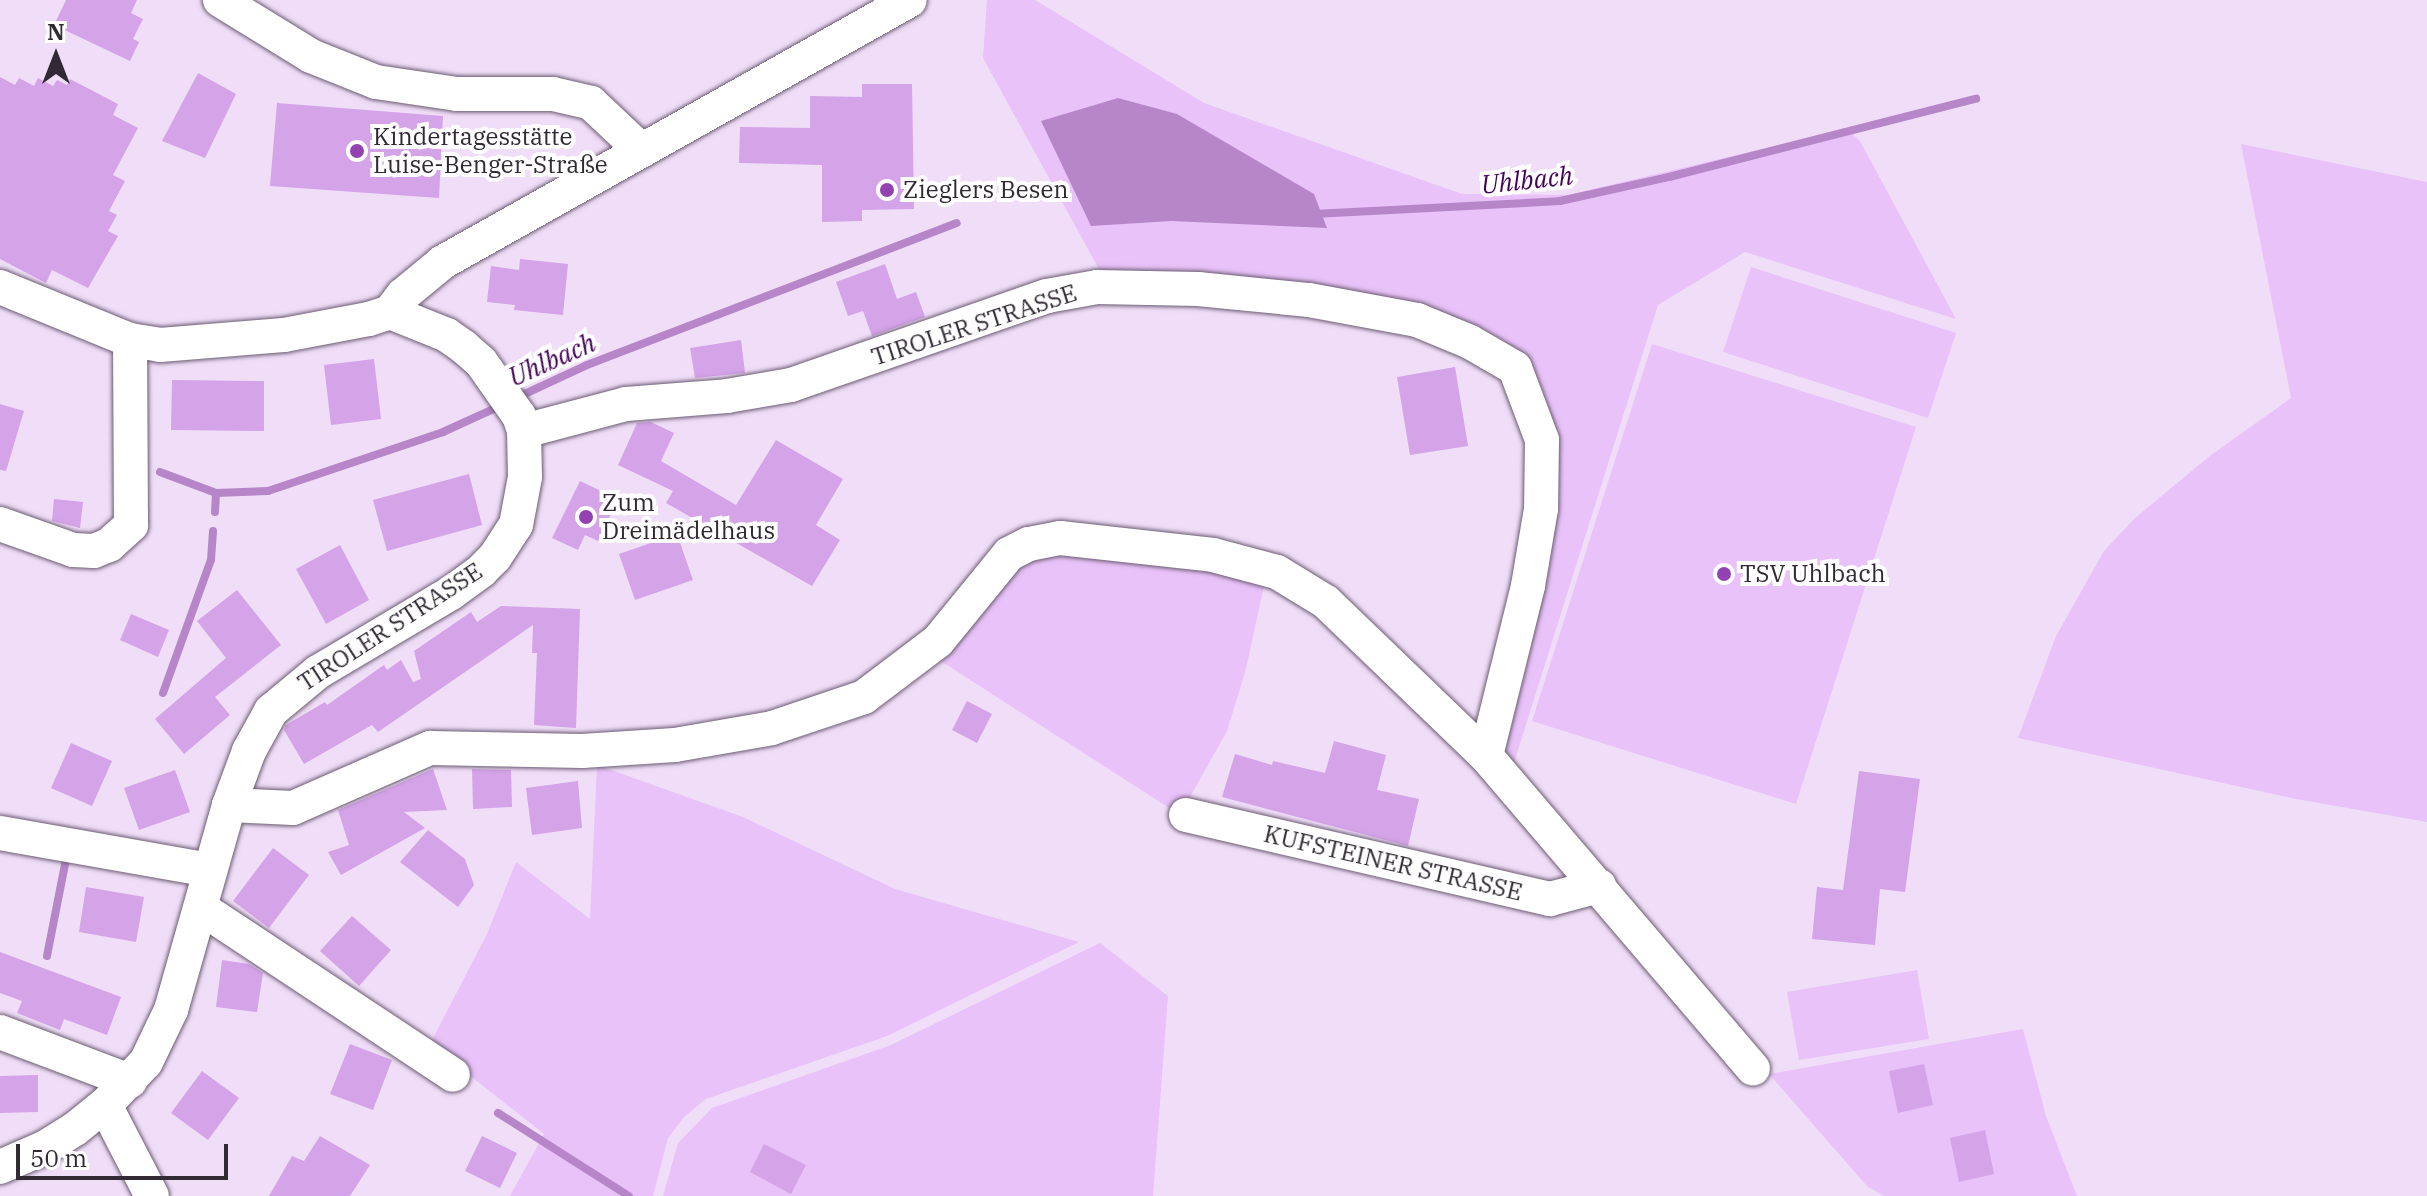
<!DOCTYPE html>
<meta charset="utf-8">
<style>
body{margin:0}
#map{position:relative;width:2427px;height:1196px;overflow:hidden;background:#f0def8;font-family:"IBM Plex Serif",serif}
div>[style]{position:absolute}
[style*='--x']{left:calc(var(--x)*1px);top:calc(var(--y)*1px);width:calc(var(--w)*1px);rotate:calc(var(--a)*1deg)}
.green>*{inset:0;background:#e9c2f9}
.water>*{inset:0;background:#b686c9}
.stream>*{height:8px;margin:-4px;padding:0 4px;transform-origin:4px;border-radius:4px;background:#b686c9}
.building>*{inset:0;background:#d4a3e8}
.roads{filter:drop-shadow(0 0 2px #6b5c72) drop-shadow(0 0 2px #6b5c72)}
.minor>*{height:34px;margin:-17px;padding:0 17px;transform-origin:17px;border-radius:17px;background:#fff}
.dots>*{width:22px;height:22px;translate:-50% -50%;box-sizing:border-box;border:4px solid #fff;border-radius:50%}
span{translate:-50% -50%;white-space:nowrap;text-align:center;line-height:1.15;-webkit-text-stroke:8px #fff;paint-order:stroke}
.poi-label{font-size:24px;color:#312a34}
.left{translate:0 -50%;text-align:left}
.street-label{font-size:24px;color:#312a34}
.water-label{font-size:26px;color:#440258;font-style:italic}
.north{position:absolute;left:16px;top:16px;width:80px;height:80px;-webkit-text-stroke:6px #fff;paint-order:stroke;rotate:0deg;font-size:22px;font-weight:700;line-height:32px;text-align:center;color:#312a34}
.north::after{content:'';display:block;margin:auto;width:28px;height:36px;background:#312a34;clip-path:polygon(50% 0,100% 100%,50% 72%,0 100%)}
.scale{position:absolute;left:16px;top:1144px;width:212px;height:36px;box-sizing:border-box;border:4px solid #312a34;border-top:0;padding-left:10px;font-size:24px;line-height:28px;white-space:nowrap;color:#312a34;-webkit-text-stroke:6px #fff;paint-order:stroke}
</style>
<div id="map">
<div class="green">
<i style="clip-path:polygon(987px 0,1035px 0,1204px 103px,1462px 194px,1568px 195px,1847px 129px,1860px 141px,1956px 319px,1745px 252px,1658px 305px,1513px 766px,1496px 747px,1537px 589px,1525px 359px,1100px 271px,983px 58px)"></i>
<i style="clip-path:polygon(2241px 144px,2427px 182px,2427px 822px,2296px 799px,2018px 738px,2056px 636px,2104px 551px,2135px 518px,2211px 455px,2291px 398px)"></i>
<i style="clip-path:polygon(1751px 267px,1956px 333px,1928px 418px,1723px 352px)"></i>
<i style="clip-path:polygon(1652px 344px,1916px 427px,1796px 804px,1532px 721px)"></i>
<i style="clip-path:polygon(1061px 546px,1265px 581px,1246px 669px,1227px 731px,1180px 815px,930px 654px,1015px 560px)"></i>
<i style="clip-path:polygon(597px 765px,743px 817px,895px 889px,1079px 942px,887px 1036px,706px 1099px,684px 1117px,668px 1138px,653px 1196px,510px 1196px,544px 1134px,430px 1044px,487px 934px,516px 862px,590px 919px)"></i>
<i style="clip-path:polygon(1100px 943px,1168px 996px,1153px 1196px,663px 1196px,678px 1143px,712px 1108px,891px 1045px)"></i>
<i style="clip-path:polygon(1917px 970px,1929px 1039px,1799px 1060px,1787px 992px)"></i>
<i style="clip-path:polygon(2023px 1029px,2046px 1116px,2077px 1196px,1884px 1196px,1867px 1186px,1769px 1074px)"></i>
</div>
<div class="water">
<i style="clip-path:polygon(1118px 98px,1177px 114px,1314px 194px,1327px 228px,1171px 221px,1091px 226px,1041px 121px)"></i>
</div>
<div class="stream">
<i style="--x:1314;--y:214;--w:246;--a:-3"></i>
<i style="--x:1560;--y:201;--w:112;--a:-12.4"></i>
<i style="--x:1669;--y:177;--w:317;--a:-14.3"></i>
<i style="--x:516;--y:398;--w:78;--a:-24.9"></i>
<i style="--x:587;--y:365;--w:396;--a:-21"></i>
<i style="--x:160;--y:472;--w:60;--a:20.6"></i>
<i style="--x:216;--y:493;--w:52;--a:-2.2"></i>
<i style="--x:268;--y:491;--w:185;--a:-18.6"></i>
<i style="--x:443;--y:432;--w:63;--a:-24.5"></i>
<i style="--x:215;--y:512;--w:19;--a:-87"></i>
<i style="--x:163;--y:693;--w:141;--a:-70.2"></i>
<i style="--x:211;--y:560;--w:29;--a:-86"></i>
<i style="--x:47;--y:956;--w:94;--a:-78.9"></i>
<i style="--x:498;--y:1113;--w:155;--a:32.4"></i>
</div>
<div class="building">
<i style="clip-path:polygon(66px 0,137px 0,131px 13px,143px 19px,133px 39px,139px 42px,130px 61px,54px 25px)"></i>
<i style="clip-path:polygon(198px 73px,236px 94px,205px 158px,162px 141px)"></i>
<i style="clip-path:polygon(0 77px,15px 85px,19px 78px,34px 86px,38px 78px,53px 86px,57px 80px,67px 85px,70px 79px,118px 104px,113px 115px,138px 128px,113px 175px,125px 181px,109px 211px,117px 215px,108px 231px,118px 236px,88px 288px,52px 270px,46px 283px,0 259px)"></i>
<i style="clip-path:polygon(862px 84px,912px 84px,914px 209px,862px 210px,862px 221px,822px 222px,822px 165px,739px 163px,740px 127px,810px 128px,810px 96px,862px 97px)"></i>
<i style="clip-path:polygon(277px 103px,443px 116px,439px 198px,270px 186px)"></i>
<i style="clip-path:polygon(520px 259px,568px 264px,563px 315px,514px 310px,515px 305px,487px 302px,491px 266px,519px 270px)"></i>
<i style="clip-path:polygon(885px 264px,897px 299px,916px 292px,925px 317px,872px 336px,863px 311px,848px 316px,836px 282px)"></i>
<i style="clip-path:polygon(741px 340px,745px 373px,695px 378px,690px 348px)"></i>
<i style="clip-path:polygon(374px 359px,381px 419px,331px 425px,324px 365px)"></i>
<i style="clip-path:polygon(1455px 367px,1468px 446px,1410px 455px,1397px 377px)"></i>
<i style="clip-path:polygon(172px 380px,264px 381px,264px 431px,171px 430px)"></i>
<i style="clip-path:polygon(0 404px,24px 411px,6px 471px,0 470px)"></i>
<i style="clip-path:polygon(651px 422px,674px 433px,661px 461px,736px 505px,776px 440px,843px 479px,816px 525px,840px 540px,812px 586px,666px 503px,673px 491px,618px 465px,637px 423px)"></i>
<i style="clip-path:polygon(469px 474px,482px 525px,387px 551px,373px 500px)"></i>
<i style="clip-path:polygon(580px 481px,618px 499px,598px 541px,585px 535px,578px 550px,552px 538px)"></i>
<i style="clip-path:polygon(54px 499px,83px 502px,80px 528px,52px 521px)"></i>
<i style="clip-path:polygon(677px 534px,693px 580px,635px 600px,619px 554px)"></i>
<i style="clip-path:polygon(340px 545px,369px 600px,326px 624px,296px 569px)"></i>
<i style="clip-path:polygon(237px 590px,281px 645px,215px 697px,230px 715px,184px 754px,155px 719px,226px 658px,197px 621px)"></i>
<i style="clip-path:polygon(501px 606px,580px 609px,576px 728px,534px 725px,537px 653px,532px 653px,533px 625px,378px 732px,372px 725px,304px 764px,284px 730px,286px 725px,325px 702px,327px 705px,384px 665px,387px 670px,401px 660px,413px 682px,421px 679px,414px 651px,471px 612px,477px 622px)"></i>
<i style="clip-path:polygon(131px 614px,169px 630px,158px 657px,120px 640px)"></i>
<i style="clip-path:polygon(967px 701px,992px 714px,977px 743px,952px 730px)"></i>
<i style="clip-path:polygon(1334px 741px,1386px 755px,1377px 790px,1419px 799px,1408px 846px,1222px 797px,1235px 754px,1272px 765px,1273px 761px,1325px 773px)"></i>
<i style="clip-path:polygon(71px 743px,112px 761px,92px 806px,51px 788px)"></i>
<i style="clip-path:polygon(433px 769px,447px 810px,404px 812px,425px 828px,341px 875px,328px 852px,349px 845px,338px 810px)"></i>
<i style="clip-path:polygon(472px 769px,511px 770px,512px 807px,473px 809px)"></i>
<i style="clip-path:polygon(175px 770px,190px 812px,139px 830px,124px 788px)"></i>
<i style="clip-path:polygon(1859px 771px,1920px 779px,1905px 892px,1880px 889px,1875px 945px,1812px 939px,1817px 887px,1843px 890px)"></i>
<i style="clip-path:polygon(578px 781px,582px 828px,532px 835px,526px 788px)"></i>
<i style="clip-path:polygon(428px 830px,465px 859px,474px 885px,458px 907px,400px 862px)"></i>
<i style="clip-path:polygon(273px 848px,309px 875px,269px 928px,233px 901px)"></i>
<i style="clip-path:polygon(86px 887px,144px 897px,136px 942px,79px 932px)"></i>
<i style="clip-path:polygon(352px 916px,391px 950px,359px 986px,320px 951px)"></i>
<i style="clip-path:polygon(0 952px,121px 997px,107px 1035px,64px 1019px,60px 1030px,17px 1013px,22px 1001px,0 993px)"></i>
<i style="clip-path:polygon(222px 960px,249px 964px,263px 973px,257px 1012px,216px 1007px)"></i>
<i style="clip-path:polygon(350px 1044px,392px 1060px,373px 1110px,330px 1094px)"></i>
<i style="clip-path:polygon(1924px 1064px,1933px 1105px,1898px 1113px,1889px 1071px)"></i>
<i style="clip-path:polygon(202px 1071px,239px 1098px,208px 1140px,171px 1113px)"></i>
<i style="clip-path:polygon(38px 1075px,38px 1112px,0 1113px,0 1076px)"></i>
<i style="clip-path:polygon(1985px 1130px,1994px 1174px,1959px 1182px,1950px 1138px)"></i>
<i style="clip-path:polygon(320px 1136px,370px 1165px,350px 1196px,269px 1196px,292px 1156px,304px 1161px)"></i>
<i style="clip-path:polygon(482px 1136px,517px 1153px,500px 1188px,465px 1171px)"></i>
<i style="clip-path:polygon(764px 1144px,806px 1165px,791px 1194px,750px 1172px)"></i>
</div>
<div class="roads">
<div class="minor">
<i style="--x:220;--y:0;--w:107;--a:31.6"></i>
<i style="--x:311;--y:56;--w:70;--a:21.8"></i>
<i style="--x:376;--y:82;--w:82;--a:8.4"></i>
<i style="--x:457;--y:94;--w:96;--a:0"></i>
<i style="--x:553;--y:94;--w:39;--a:13"></i>
<i style="--x:591;--y:103;--w:69;--a:43.2"></i>
<i style="--x:0;--y:287;--w:140;--a:22.2"></i>
<i style="--x:130;--y:340;--w:30;--a:9"></i>
<i style="--x:160;--y:345;--w:124;--a:-4.6"></i>
<i style="--x:284;--y:335;--w:86;--a:-10.7"></i>
<i style="--x:369;--y:319;--w:22;--a:-18"></i>
<i style="--x:390;--y:312;--w:21;--a:-53"></i>
<i style="--x:403;--y:295;--w:52;--a:-39.5"></i>
<i style="--x:443;--y:262;--w:535;--a:-29.29"></i>
<i style="--x:524;--y:431;--w:106;--a:-14.8"></i>
<i style="--x:626;--y:404;--w:101;--a:-4.5"></i>
<i style="--x:727;--y:396;--w:65;--a:-9.8"></i>
<i style="--x:791;--y:385;--w:271;--a:-19.2"></i>
<i style="--x:1047;--y:296;--w:51;--a:-10.2"></i>
<i style="--x:1097;--y:287;--w:101;--a:1.1"></i>
<i style="--x:1198;--y:289;--w:112;--a:5.7"></i>
<i style="--x:1309;--y:300;--w:110;--a:10.5"></i>
<i style="--x:1417;--y:320;--w:57;--a:22.5"></i>
<i style="--x:1470;--y:342;--w:52;--a:30"></i>
<i style="--x:1515;--y:368;--w:77;--a:69.4"></i>
<i style="--x:1542;--y:440;--w:69;--a:90.8"></i>
<i style="--x:1541;--y:509;--w:78;--a:99.6"></i>
<i style="--x:1528;--y:586;--w:175;--a:103.9"></i>
<i style="--x:0;--y:524;--w:77;--a:19.6"></i>
<i style="--x:73;--y:550;--w:21;--a:3"></i>
<i style="--x:94;--y:551;--w:16;--a:-22"></i>
<i style="--x:109;--y:545;--w:30;--a:-42"></i>
<i style="--x:131;--y:525;--w:185;--a:-90.3"></i>
<i style="--x:229;--y:805;--w:64;--a:2.7"></i>
<i style="--x:293;--y:808;--w:150;--a:-23.7"></i>
<i style="--x:430;--y:748;--w:152;--a:1.1"></i>
<i style="--x:582;--y:751;--w:93;--a:-3.7"></i>
<i style="--x:675;--y:745;--w:98;--a:-9.9"></i>
<i style="--x:772;--y:728;--w:97;--a:-18.6"></i>
<i style="--x:864;--y:697;--w:93;--a:-37.1"></i>
<i style="--x:938;--y:641;--w:112;--a:-50.8"></i>
<i style="--x:1009;--y:554;--w:22;--a:-27"></i>
<i style="--x:1029;--y:544;--w:32;--a:-11"></i>
<i style="--x:1060;--y:538;--w:154;--a:6.3"></i>
<i style="--x:1213;--y:555;--w:66;--a:14.9"></i>
<i style="--x:1277;--y:572;--w:57;--a:31.5"></i>
<i style="--x:1326;--y:602;--w:222;--a:43.9"></i>
<i style="--x:1486;--y:756;--w:411;--a:49.5"></i>
<i style="--x:1186;--y:815;--w:374;--a:13"></i>
<i style="--x:1550;--y:899;--w:51;--a:-14.9"></i>
<i style="--x:0;--y:833;--w:213;--a:10"></i>
<i style="--x:201;--y:908;--w:302;--a:33.5"></i>
<i style="--x:0;--y:1032;--w:139;--a:20.7"></i>
<i style="--x:105;--y:1105;--w:102;--a:62.7"></i>
<i style="--x:0;--y:1167;--w:50;--a:-23.5"></i>
<i style="--x:46;--y:1147;--w:34;--a:-32"></i>
<i style="--x:75;--y:1129;--w:38;--a:-39"></i>
<i style="--x:105;--y:1105;--w:59;--a:-46.4"></i>
<i style="--x:146;--y:1062;--w:58;--a:-64.3"></i>
<i style="--x:171;--y:1010;--w:213;--a:-74.2"></i>
<i style="--x:229;--y:805;--w:58;--a:-69.7"></i>
<i style="--x:249;--y:751;--w:46;--a:-61.2"></i>
<i style="--x:271;--y:711;--w:61;--a:-39.7"></i>
<i style="--x:318;--y:672;--w:155;--a:-30.7"></i>
<i style="--x:451;--y:593;--w:37;--a:-36"></i>
<i style="--x:481;--y:571;--w:20;--a:-45"></i>
<i style="--x:495;--y:557;--w:38;--a:-57"></i>
<i style="--x:516;--y:525;--w:49;--a:-79.4"></i>
<i style="--x:525;--y:477;--w:46;--a:-91.2"></i>
<i style="--x:524;--y:431;--w:16;--a:-108"></i>
<i style="--x:519;--y:416;--w:66;--a:-125.1"></i>
<i style="--x:481;--y:362;--w:23;--a:-139"></i>
<i style="--x:464;--y:347;--w:21;--a:-145"></i>
<i style="--x:447;--y:335;--w:61;--a:-158"></i>
</div>
</div>
<div class="dots">
<i style="left:357px;top:151px;background:#9342b1"></i>
<i style="left:887px;top:190px;background:#9342b1"></i>
<i style="left:586px;top:517px;background:#9342b1"></i>
<i style="left:1724px;top:574px;background:#9342b1"></i>
</div>
<div class="poi-label">
<span class="left" style="left:373px;top:151px">Kindertagesstätte<br>Luise-Benger-Straße</span>
<span class="left" style="left:903px;top:190px">Zieglers Besen</span>
<span class="left" style="left:602px;top:517px">Zum<br>Dreimädelhaus</span>
<span class="left" style="left:1740px;top:574px">TSV Uhlbach</span>
</div>
<div class="street-label">
<span style="left:974px;top:325px;rotate:-18deg">TIROLER STRASSE</span>
<span style="left:390px;top:627px;rotate:-33deg">TIROLER STRASSE</span>
<span style="left:1393px;top:863px;rotate:13deg">KUFSTEINER STRASSE</span>
</div>
<div class="water-label">
<span style="left:1527px;top:180px;rotate:-6deg">Uhlbach</span>
<span style="left:552px;top:360px;rotate:-24deg">Uhlbach</span>
</div>
<div class="north">N</div>
<div class="scale">50 m</div>
</div>
